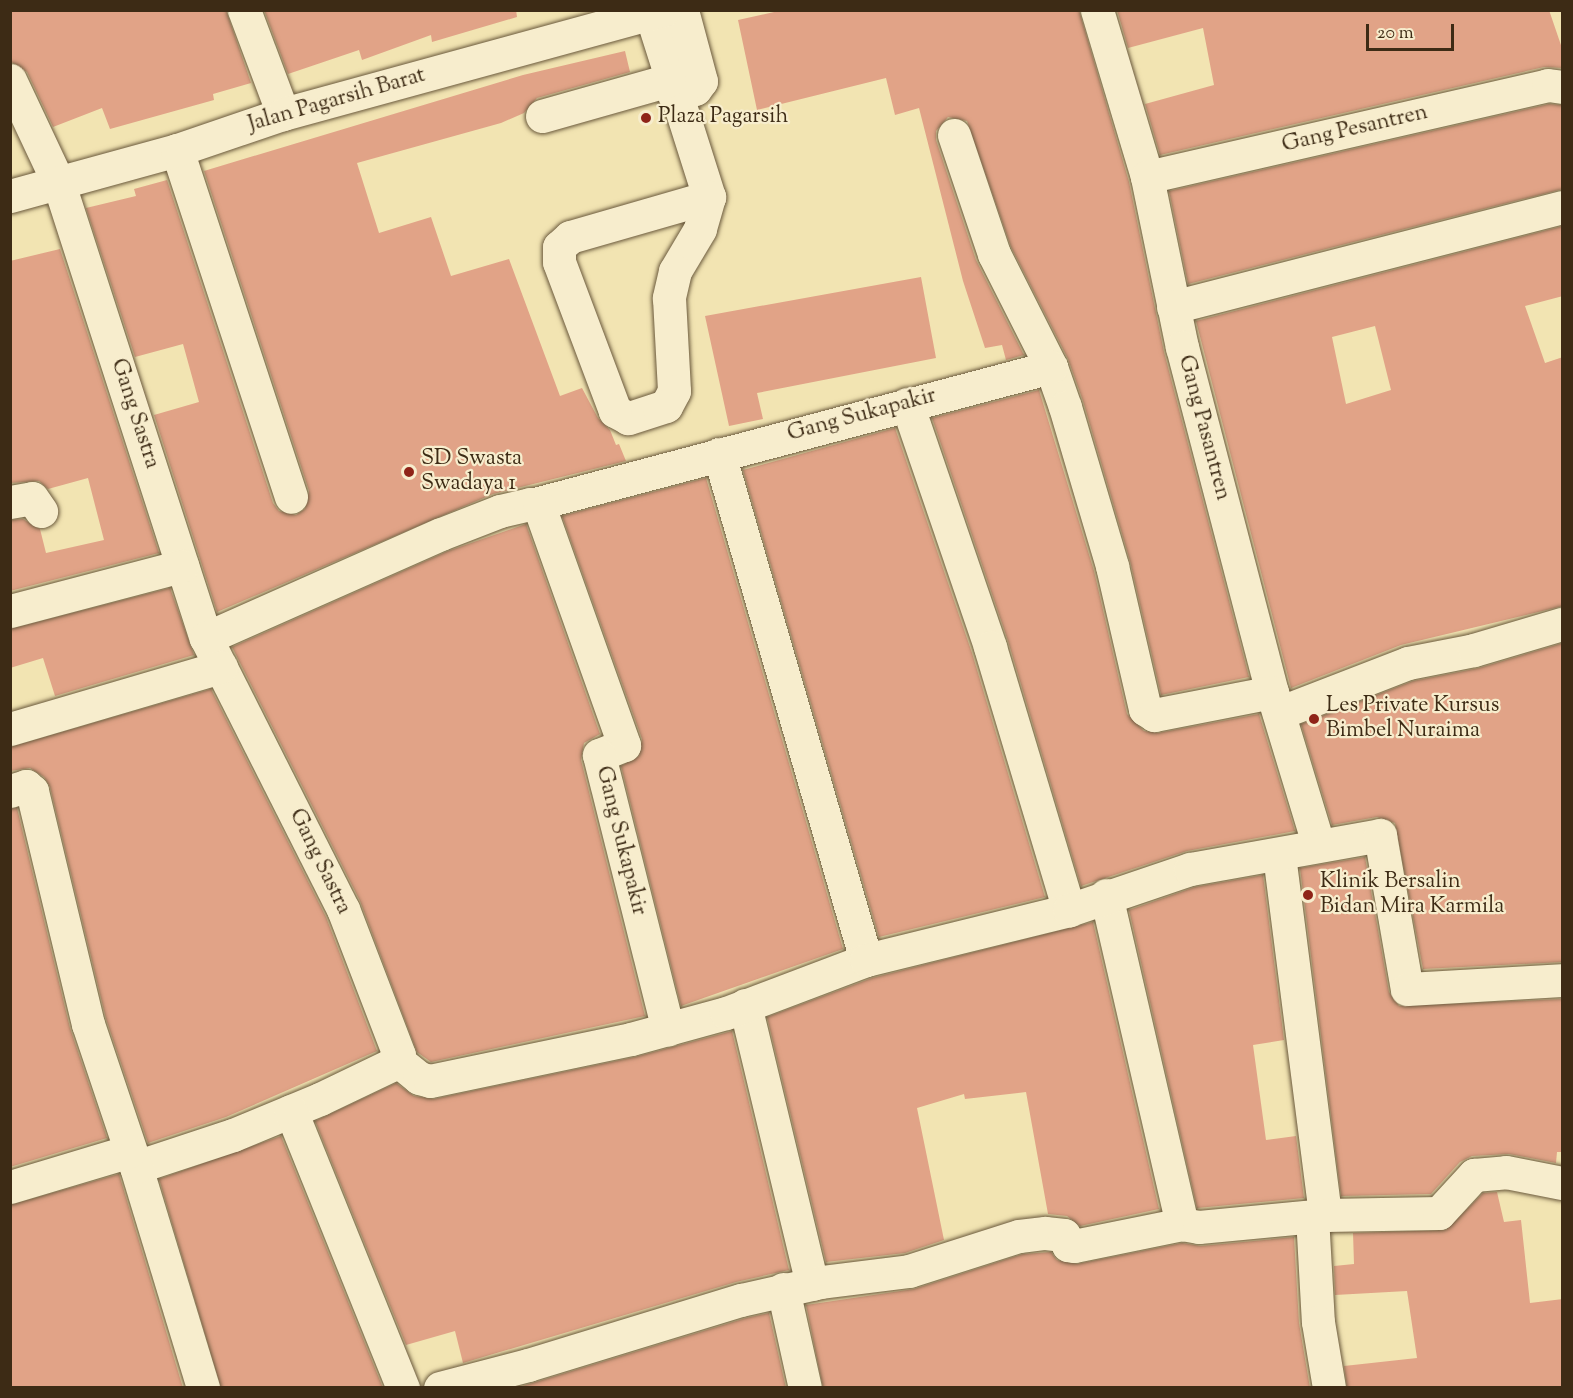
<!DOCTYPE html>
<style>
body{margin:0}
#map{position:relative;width:1573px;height:1398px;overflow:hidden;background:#f2e4b2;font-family:"Sorts Mill Goudy",serif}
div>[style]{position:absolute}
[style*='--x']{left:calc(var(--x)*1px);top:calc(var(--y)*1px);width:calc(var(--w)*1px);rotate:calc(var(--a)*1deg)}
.building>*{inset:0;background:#e1a387}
.roads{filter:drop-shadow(0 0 2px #6a593c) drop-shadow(0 0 2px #6a593c)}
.minor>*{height:33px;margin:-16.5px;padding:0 16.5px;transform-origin:16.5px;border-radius:16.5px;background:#f7edcd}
.dots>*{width:16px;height:16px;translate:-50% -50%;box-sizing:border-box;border:3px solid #f7edcd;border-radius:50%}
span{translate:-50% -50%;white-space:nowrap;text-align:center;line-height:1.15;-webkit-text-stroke:4.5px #f7edcd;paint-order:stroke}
.street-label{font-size:22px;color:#3d2b15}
.poi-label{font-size:22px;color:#3d2b15}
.left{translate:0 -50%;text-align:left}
.frame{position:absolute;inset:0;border:12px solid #3d2b15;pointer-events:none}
.scale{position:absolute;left:1366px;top:24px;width:88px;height:27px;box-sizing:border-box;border:3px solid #3d2b15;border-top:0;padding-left:8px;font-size:18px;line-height:21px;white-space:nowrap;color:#3d2b15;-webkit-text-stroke:4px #f7edcd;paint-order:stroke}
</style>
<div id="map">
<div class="building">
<i style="clip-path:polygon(10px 10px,226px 10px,251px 83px,213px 94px,214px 100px,110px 129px,102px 108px,53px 127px,27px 72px,10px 61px)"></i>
<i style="clip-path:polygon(264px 10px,516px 10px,517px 17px,432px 42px,431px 35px,362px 60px,359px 50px,288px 74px)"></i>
<i style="clip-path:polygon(783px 10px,1079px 10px,1129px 182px,1164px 352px,1249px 677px,1161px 695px,1130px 561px,1083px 401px,1068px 359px,1011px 247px,967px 121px,948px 117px,936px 131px,936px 140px,976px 260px,1024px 355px,1006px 360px,1002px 345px,985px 348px,963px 281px,919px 108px,895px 115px,886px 78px,757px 110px,738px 20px)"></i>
<i style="clip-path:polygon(1117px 10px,1549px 10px,1563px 51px,1563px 68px,1544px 67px,1160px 155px,1145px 104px,1214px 85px,1203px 28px,1128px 48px)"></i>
<i style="clip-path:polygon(625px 51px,630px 72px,537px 98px,524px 113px,501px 123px,357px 163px,379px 233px,431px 217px,451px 276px,509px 259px,560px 396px,582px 388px,598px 418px,610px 430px,616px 445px,619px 444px,626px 461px,493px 494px,217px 612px,154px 415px,199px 402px,183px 344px,135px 357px,86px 208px,136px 196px,134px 189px,167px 180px,273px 503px,279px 511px,296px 515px,305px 509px,309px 491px,204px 171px,523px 75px)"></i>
<i style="clip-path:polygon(1549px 104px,1563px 105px,1563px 189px,1188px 284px,1169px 191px)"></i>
<i style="clip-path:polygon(evenodd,1563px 226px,1563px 296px,1525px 306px,1545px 363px,1563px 357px,1563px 606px,1401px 645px,1291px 688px,1196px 321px,1563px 226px,1375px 326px,1391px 390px,1346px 404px,1332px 337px,1375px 326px)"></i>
<i style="clip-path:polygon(60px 249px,159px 553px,10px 591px,10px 520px,23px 519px,40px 529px,46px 553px,104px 540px,88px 478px,48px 489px,39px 481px,10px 483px,10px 261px)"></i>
<i style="clip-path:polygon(921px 277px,936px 358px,757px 393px,763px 419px,729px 426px,705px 316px)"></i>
<i style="clip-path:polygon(1039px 390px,1094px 571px,1127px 714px,1144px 731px,1158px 733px,1259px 714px,1295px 831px,1187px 851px,1081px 886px,1008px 641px,932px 418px)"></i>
<i style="clip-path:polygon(895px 428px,972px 653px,1045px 897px,879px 937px,743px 470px)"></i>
<i style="clip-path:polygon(706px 478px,843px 949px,681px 1006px,621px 766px,639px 756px,642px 739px,562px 516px)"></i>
<i style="clip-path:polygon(526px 524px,600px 734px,584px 743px,581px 760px,645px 1016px,431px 1062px,417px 1052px,360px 901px,232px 647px,448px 551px)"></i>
<i style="clip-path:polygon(170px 588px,194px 655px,55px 696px,43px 658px,10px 668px,10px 629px)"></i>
<i style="clip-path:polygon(1563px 643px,1563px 962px,1423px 969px,1395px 823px,1377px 817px,1332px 825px,1301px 724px,1413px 681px,1479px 668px)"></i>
<i style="clip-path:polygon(211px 689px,326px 917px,377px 1051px,226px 1117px,148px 1143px,106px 1019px,50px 787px,44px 777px,30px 768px,10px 771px,10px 747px)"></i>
<i style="clip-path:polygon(17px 808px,70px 1028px,107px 1138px,10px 1167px,10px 809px)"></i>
<i style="clip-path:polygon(1365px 857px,1389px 992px,1399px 1006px,1563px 999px,1563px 1152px,1557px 1152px,1556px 1163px,1509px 1154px,1472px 1156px,1460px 1162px,1431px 1194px,1341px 1196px,1300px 868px)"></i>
<i style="clip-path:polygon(1263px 875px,1284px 1040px,1253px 1045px,1266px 1140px,1296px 1136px,1304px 1198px,1197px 1208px,1129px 910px,1195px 887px)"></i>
<i style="clip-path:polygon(1093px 922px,1159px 1209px,1080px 1226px,1067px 1216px,1048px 1214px,1026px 1092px,965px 1099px,964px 1094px,917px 1108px,944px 1240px,905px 1253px,826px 1262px,767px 1017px,872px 978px)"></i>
<i style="clip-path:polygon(732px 1031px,789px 1270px,736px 1282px,463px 1363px,455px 1331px,406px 1345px,315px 1121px,396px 1083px,414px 1096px,434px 1099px,635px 1057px)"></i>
<i style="clip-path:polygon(281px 1136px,383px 1388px,221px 1388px,159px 1179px)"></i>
<i style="clip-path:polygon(119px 1174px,183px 1388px,10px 1388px,10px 1205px)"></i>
<i style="clip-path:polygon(1497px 1192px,1504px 1222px,1521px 1220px,1530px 1303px,1563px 1299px,1563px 1388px,1347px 1388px,1344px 1366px,1417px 1358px,1407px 1291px,1335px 1295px,1334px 1266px,1354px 1264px,1353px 1233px,1446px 1230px,1483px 1193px)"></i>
<i style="clip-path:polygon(1294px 1237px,1299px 1323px,1310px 1388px,823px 1388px,806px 1305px,914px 1289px,1023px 1254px,1051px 1252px,1057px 1260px,1077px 1264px,1182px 1243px,1201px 1246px)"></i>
<i style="clip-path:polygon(769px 1313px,786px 1388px,516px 1388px,746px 1318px)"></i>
</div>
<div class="roads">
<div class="minor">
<i style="--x:244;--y:10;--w:111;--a:69.4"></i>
<i style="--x:1097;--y:10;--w:174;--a:73.3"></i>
<i style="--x:1147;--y:177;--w:174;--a:78.4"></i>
<i style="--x:1182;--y:347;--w:357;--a:75.4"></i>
<i style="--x:1272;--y:692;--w:158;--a:73.1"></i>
<i style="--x:651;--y:14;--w:192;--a:72.4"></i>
<i style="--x:709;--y:197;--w:33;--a:106"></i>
<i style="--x:700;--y:229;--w:49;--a:120.8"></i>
<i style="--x:675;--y:271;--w:28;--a:103"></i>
<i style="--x:669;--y:298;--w:93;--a:86.9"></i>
<i style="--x:674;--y:391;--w:17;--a:118"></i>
<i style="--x:666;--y:406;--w:40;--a:162"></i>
<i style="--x:628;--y:418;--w:15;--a:-152"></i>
<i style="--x:615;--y:411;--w:159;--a:-110.6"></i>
<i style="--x:559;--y:262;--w:15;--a:-90"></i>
<i style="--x:559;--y:247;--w:15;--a:-42"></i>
<i style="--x:570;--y:237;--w:145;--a:-16.1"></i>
<i style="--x:10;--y:80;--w:115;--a:64.8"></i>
<i style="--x:59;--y:184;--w:477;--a:72.1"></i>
<i style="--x:206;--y:638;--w:304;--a:63.2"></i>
<i style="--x:343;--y:909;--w:156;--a:69"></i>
<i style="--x:399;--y:1055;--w:13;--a:129"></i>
<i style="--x:391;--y:1065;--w:79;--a:154.4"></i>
<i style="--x:320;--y:1099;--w:94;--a:157.5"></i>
<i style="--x:233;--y:1135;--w:102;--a:161.7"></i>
<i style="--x:136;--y:1167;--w:231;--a:73.1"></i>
<i style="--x:674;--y:95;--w:22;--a:-16"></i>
<i style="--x:695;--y:89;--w:10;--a:-53"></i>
<i style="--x:701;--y:81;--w:73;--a:-105"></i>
<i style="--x:542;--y:116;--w:132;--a:-15.8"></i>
<i style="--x:954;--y:135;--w:126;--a:71.4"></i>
<i style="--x:994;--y:254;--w:127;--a:63.2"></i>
<i style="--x:1051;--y:367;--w:42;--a:70.7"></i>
<i style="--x:1065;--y:407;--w:166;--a:73.5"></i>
<i style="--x:1112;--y:566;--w:147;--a:77"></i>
<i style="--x:1145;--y:709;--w:11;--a:34"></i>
<i style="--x:1154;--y:715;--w:120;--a:-11"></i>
<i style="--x:177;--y:150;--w:365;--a:71.8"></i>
<i style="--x:1147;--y:177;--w:411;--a:-12.9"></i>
<i style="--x:1548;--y:85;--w:14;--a:8"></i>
<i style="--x:10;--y:196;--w:173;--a:-15.4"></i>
<i style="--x:177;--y:150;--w:112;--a:-18.8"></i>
<i style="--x:283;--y:114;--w:395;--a:-15.3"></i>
<i style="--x:1173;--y:307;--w:402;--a:-14.4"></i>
<i style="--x:907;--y:404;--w:257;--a:71.1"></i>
<i style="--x:990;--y:647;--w:275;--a:73.3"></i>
<i style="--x:719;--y:454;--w:527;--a:73.8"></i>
<i style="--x:10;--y:502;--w:22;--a:-10"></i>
<i style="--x:32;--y:498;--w:16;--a:55"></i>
<i style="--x:535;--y:504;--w:534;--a:-14.87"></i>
<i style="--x:10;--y:611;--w:178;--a:-14.7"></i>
<i style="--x:206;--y:638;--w:257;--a:-23.9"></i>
<i style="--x:441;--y:534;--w:63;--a:-21.3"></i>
<i style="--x:500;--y:511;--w:31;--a:-13"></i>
<i style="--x:530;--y:504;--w:9;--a:13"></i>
<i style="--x:539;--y:506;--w:254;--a:70.4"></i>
<i style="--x:624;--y:745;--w:27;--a:158"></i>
<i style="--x:599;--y:755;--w:283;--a:75.9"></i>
<i style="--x:1279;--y:713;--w:138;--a:-21.2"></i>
<i style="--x:1408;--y:663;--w:67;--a:-11.1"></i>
<i style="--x:1474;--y:650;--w:92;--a:-16.5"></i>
<i style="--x:10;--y:729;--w:220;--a:-16.4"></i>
<i style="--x:10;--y:791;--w:17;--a:-17"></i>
<i style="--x:26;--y:786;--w:8;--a:40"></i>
<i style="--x:32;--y:791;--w:240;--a:76.5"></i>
<i style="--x:88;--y:1024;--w:151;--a:71.4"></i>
<i style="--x:1279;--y:855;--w:363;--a:82.7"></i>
<i style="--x:1106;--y:895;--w:338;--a:77"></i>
<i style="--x:745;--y:1005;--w:287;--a:76.5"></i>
<i style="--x:397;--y:1060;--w:28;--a:39"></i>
<i style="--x:419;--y:1078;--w:11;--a:15"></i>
<i style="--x:430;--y:1081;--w:205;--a:-11.8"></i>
<i style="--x:631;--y:1039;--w:98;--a:-15.3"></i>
<i style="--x:726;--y:1013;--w:150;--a:-20.7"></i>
<i style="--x:866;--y:960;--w:209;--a:-13.8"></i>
<i style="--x:1069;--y:910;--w:128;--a:-18.7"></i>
<i style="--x:1190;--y:869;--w:193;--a:-10.1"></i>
<i style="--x:1380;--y:835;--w:156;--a:80.1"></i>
<i style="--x:1407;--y:989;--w:155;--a:-3.3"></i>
<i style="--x:291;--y:1111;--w:299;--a:68"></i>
<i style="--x:10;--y:1187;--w:125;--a:-16.7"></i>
<i style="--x:1312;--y:1216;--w:106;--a:86.8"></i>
<i style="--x:1318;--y:1322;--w:67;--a:80.5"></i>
<i style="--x:783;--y:1289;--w:101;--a:77.5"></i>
<i style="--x:440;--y:1388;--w:91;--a:-14.6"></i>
<i style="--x:528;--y:1365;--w:223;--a:-17"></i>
<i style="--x:741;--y:1300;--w:82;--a:-12.7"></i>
<i style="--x:821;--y:1282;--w:89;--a:-7.1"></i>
<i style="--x:909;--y:1271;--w:115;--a:-17.7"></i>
<i style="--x:1019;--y:1236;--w:26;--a:-7"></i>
<i style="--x:1045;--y:1233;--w:19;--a:6"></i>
<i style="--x:1064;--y:1235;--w:11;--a:68"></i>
<i style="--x:1068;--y:1245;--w:6;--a:9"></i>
<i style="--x:1074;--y:1246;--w:110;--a:-11.5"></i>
<i style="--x:1182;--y:1224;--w:17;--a:10"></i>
<i style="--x:1199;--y:1227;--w:127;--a:-5.4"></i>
<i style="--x:1325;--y:1215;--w:114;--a:-1"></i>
<i style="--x:1439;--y:1213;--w:52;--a:-47.4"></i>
<i style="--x:1474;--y:1175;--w:32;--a:-5"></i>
<i style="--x:1506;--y:1172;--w:57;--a:11.1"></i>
</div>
</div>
<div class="dots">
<i style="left:646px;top:118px;background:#8f2418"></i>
<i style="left:409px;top:472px;background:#8f2418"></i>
<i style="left:1314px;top:719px;background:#8f2418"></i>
<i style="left:1308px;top:895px;background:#8f2418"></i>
</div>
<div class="street-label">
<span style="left:337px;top:101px;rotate:-16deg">Jalan Pagarsih Barat</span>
<span style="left:1355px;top:130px;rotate:-13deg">Gang Pesantren</span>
<span style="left:134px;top:414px;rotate:72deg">Gang Sastra</span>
<span style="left:862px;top:416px;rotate:-15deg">Gang Sukapakir</span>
<span style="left:1203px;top:428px;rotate:75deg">Gang Pasantren</span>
<span style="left:620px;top:841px;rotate:76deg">Gang Sukapakir</span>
<span style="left:319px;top:862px;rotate:64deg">Gang Sastra</span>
</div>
<div class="poi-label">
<span class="left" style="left:658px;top:118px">Plaza Pagarsih</span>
<span class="left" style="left:421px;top:472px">SD Swasta<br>Swadaya 1</span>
<span class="left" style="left:1326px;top:719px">Les Private Kursus<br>Bimbel Nuraima</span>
<span class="left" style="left:1320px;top:895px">Klinik Bersalin<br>Bidan Mira Karmila</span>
</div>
<div class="frame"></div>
<div class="scale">20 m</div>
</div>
